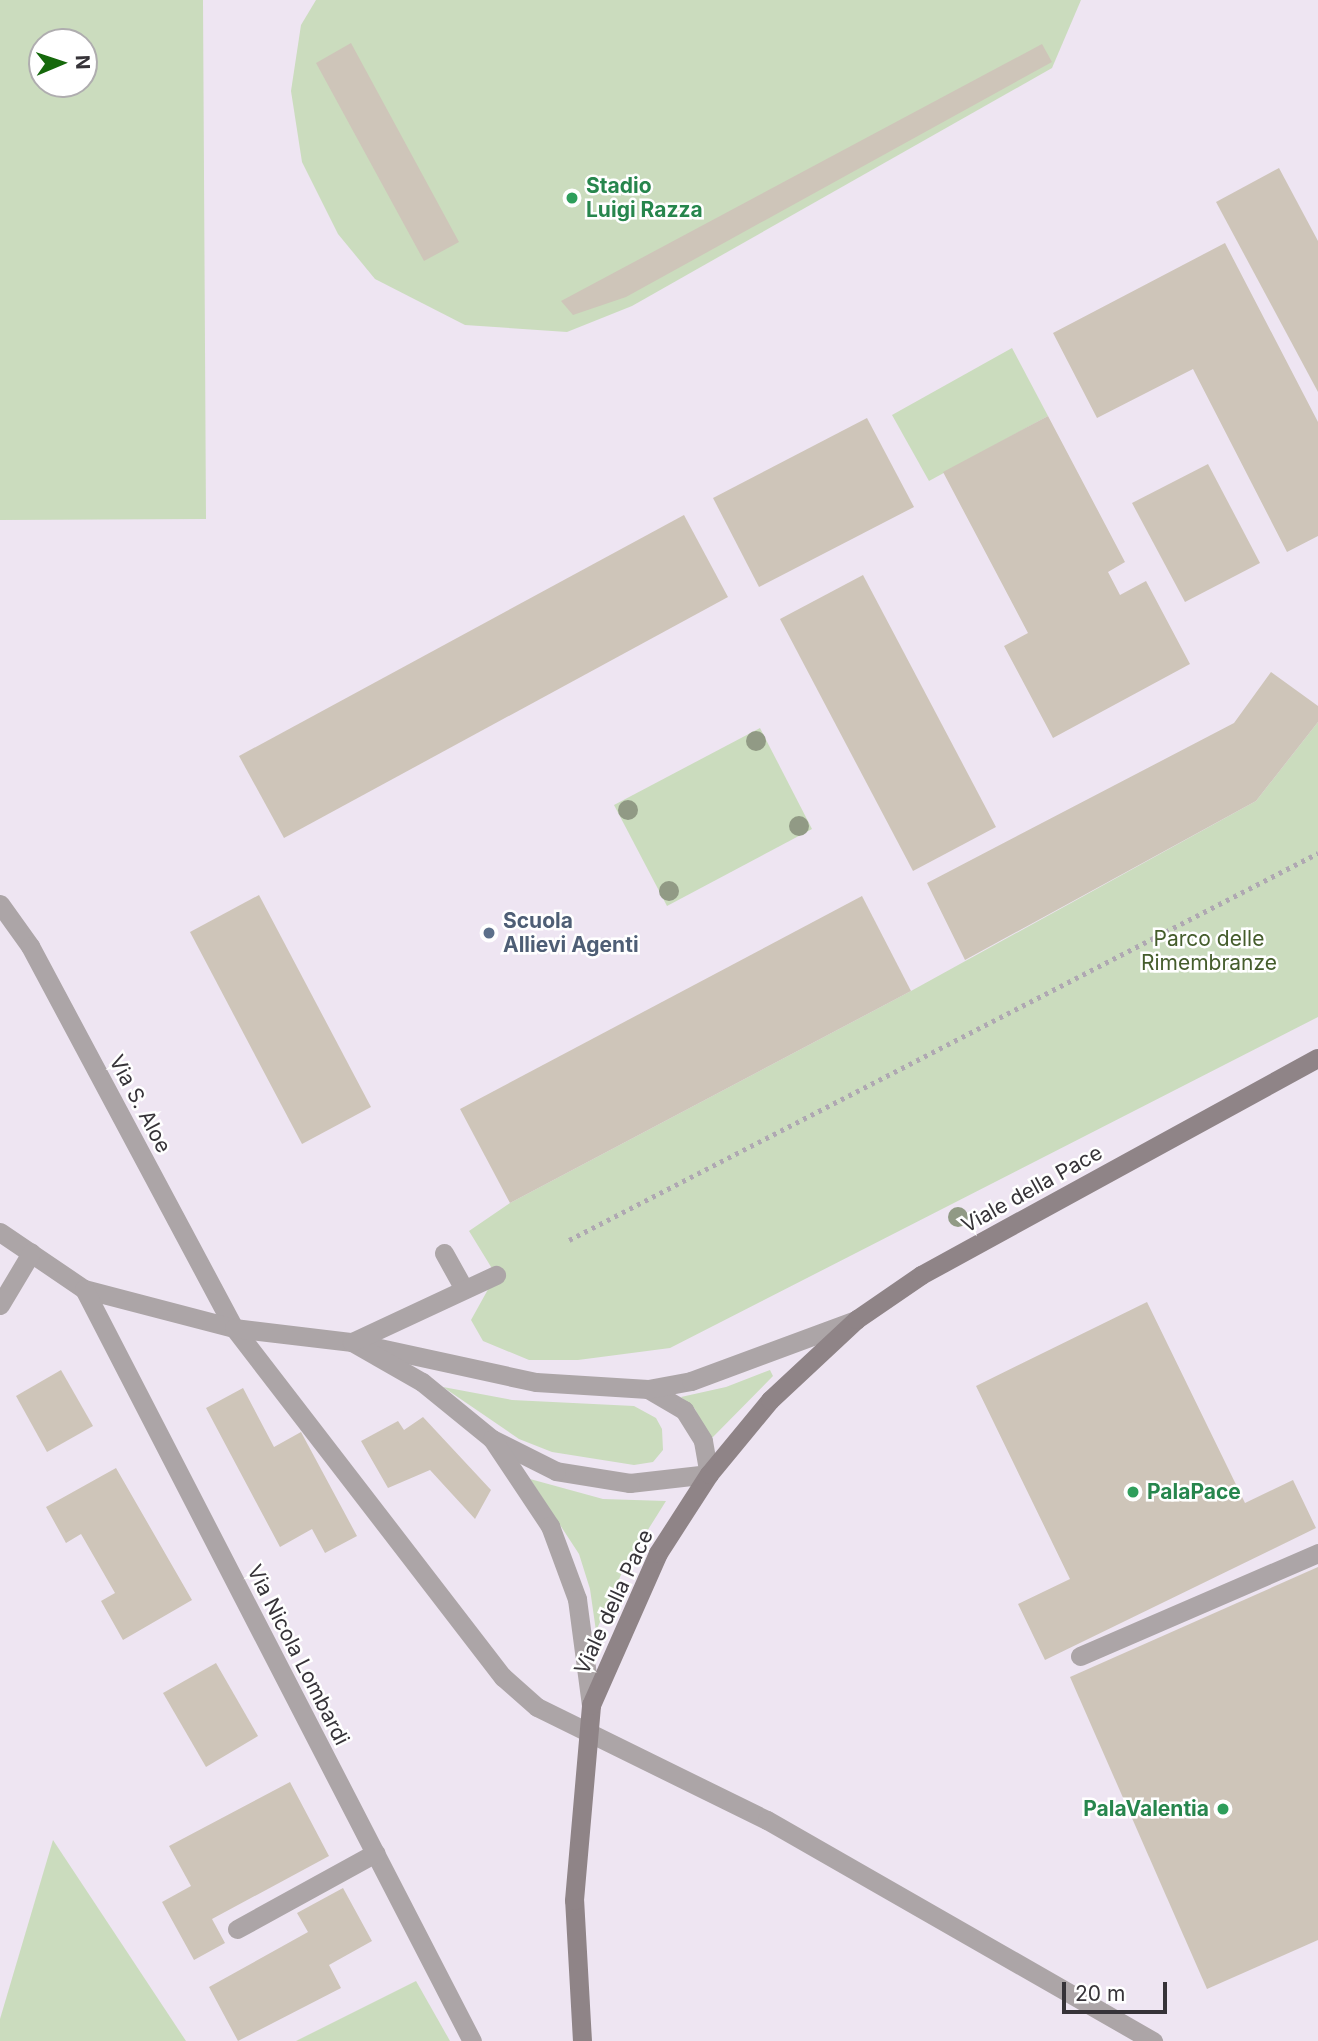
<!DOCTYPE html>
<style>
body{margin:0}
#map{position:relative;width:1318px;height:2041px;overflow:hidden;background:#eee5f2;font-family:Inter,sans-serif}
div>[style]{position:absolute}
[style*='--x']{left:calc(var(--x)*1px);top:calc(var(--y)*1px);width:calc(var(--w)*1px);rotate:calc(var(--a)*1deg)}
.green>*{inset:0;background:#cbdcbe}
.building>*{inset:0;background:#cec5b9}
.path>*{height:4.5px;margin-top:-2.25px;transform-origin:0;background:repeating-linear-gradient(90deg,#afa8b2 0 3.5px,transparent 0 8.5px)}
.minor>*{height:19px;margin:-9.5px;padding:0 9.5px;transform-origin:9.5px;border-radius:9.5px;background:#aca5a7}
.secondary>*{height:19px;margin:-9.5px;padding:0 9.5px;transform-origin:9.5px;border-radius:9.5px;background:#8f8487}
.trees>*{width:20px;height:20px;margin:-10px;border-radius:50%;background:#919a85}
.dots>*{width:19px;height:19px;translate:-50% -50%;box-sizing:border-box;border:4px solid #fff;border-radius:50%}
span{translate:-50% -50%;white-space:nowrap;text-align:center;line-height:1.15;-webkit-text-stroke:5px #fff;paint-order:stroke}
.leisure-label{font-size:21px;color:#27864d;font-weight:700}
.left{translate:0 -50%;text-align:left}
.right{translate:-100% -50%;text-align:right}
.service-label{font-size:21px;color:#4e5e75;font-weight:700}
.park-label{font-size:21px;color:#455d2c}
.street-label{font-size:21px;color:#363338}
.north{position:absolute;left:28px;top:28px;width:70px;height:70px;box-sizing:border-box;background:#fff;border:2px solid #afadaf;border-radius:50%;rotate:88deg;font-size:19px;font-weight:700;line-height:28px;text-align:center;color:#363338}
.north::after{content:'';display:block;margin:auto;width:24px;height:32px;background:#15680b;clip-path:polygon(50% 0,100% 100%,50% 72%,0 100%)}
.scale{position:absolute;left:1062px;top:1982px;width:105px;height:32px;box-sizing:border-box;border:4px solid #363338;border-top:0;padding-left:9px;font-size:21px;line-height:24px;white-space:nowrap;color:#363338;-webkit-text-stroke:5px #fff;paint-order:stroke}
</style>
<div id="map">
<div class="green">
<i style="clip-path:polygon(evenodd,0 0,203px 0,206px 519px,0 520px,0 0,42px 42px,84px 42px,84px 84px,42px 84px,42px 42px)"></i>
<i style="clip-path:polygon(316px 0,1081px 0,1052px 68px,632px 306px,567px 332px,465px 325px,375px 279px,338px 234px,302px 162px,291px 91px,301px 25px)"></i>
<i style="clip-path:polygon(1012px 348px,1048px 416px,929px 481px,892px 415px)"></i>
<i style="clip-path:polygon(1318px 722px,1318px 1017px,670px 1348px,578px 1360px,529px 1360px,483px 1341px,471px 1320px,496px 1275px,469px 1231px,510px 1203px,911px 991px,1256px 801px)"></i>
<i style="clip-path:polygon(760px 728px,812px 829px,667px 906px,614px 805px)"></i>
<i style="clip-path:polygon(770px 1370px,773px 1376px,710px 1440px,695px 1409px,681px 1397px,726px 1387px)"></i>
<i style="clip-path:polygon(443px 1387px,512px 1400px,634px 1406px,656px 1418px,662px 1429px,663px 1450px,653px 1462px,634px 1465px,552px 1452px,519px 1439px)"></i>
<i style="clip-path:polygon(530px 1479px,603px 1499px,666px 1501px,624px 1568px,596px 1631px,590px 1589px,579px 1554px)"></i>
<i style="clip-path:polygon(53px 1840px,186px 2041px,0 2041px,0 2019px)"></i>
<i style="clip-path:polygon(416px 1981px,450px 2041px,296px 2041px)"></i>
</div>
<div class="building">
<i style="clip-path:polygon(351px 43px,459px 242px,424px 261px,316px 63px)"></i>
<i style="clip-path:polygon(1042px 44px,1052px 62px,626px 297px,573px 315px,561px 301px)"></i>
<i style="clip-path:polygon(1279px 168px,1318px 241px,1318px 392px,1216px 202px)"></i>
<i style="clip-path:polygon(1225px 243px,1318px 422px,1318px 536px,1287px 552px,1193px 369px,1097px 418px,1053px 333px)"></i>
<i style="clip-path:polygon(1048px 416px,1125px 562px,1108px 572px,1120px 595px,1146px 581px,1190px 664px,1053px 738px,1004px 646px,1028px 633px,943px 472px)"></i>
<i style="clip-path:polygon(867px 418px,914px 507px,759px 587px,713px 498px)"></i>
<i style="clip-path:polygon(1208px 464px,1260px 563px,1185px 602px,1132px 503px)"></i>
<i style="clip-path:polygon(684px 515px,728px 597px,284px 838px,239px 756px)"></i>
<i style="clip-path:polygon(863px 575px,996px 827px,913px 871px,780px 619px)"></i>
<i style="clip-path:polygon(1271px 672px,1318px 706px,1318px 722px,1256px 801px,965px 960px,927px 883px,1234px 723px)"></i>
<i style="clip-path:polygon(259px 895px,371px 1107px,302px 1144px,190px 932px)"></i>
<i style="clip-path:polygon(862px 896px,911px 991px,510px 1203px,460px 1109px)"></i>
<i style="clip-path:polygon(1147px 1302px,1245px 1503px,1293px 1480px,1316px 1528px,1045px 1660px,1018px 1604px,1070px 1579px,976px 1386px)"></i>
<i style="clip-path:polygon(61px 1370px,93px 1426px,47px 1452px,16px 1396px)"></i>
<i style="clip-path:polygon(243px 1388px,274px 1447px,301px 1432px,357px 1536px,325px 1553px,312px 1529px,280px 1547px,206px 1408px)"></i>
<i style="clip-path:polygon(423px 1417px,491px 1490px,475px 1519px,430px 1470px,388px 1488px,361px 1441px,398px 1421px,404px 1430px)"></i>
<i style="clip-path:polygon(116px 1468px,192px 1600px,123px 1640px,101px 1601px,115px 1593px,81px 1534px,66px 1543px,46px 1507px)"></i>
<i style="clip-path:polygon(1318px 1567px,1318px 1940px,1207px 1989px,1070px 1677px)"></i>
<i style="clip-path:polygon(216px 1663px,258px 1736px,206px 1767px,163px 1693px)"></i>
<i style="clip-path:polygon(290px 1782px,329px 1856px,212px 1919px,225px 1943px,194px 1960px,162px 1902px,191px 1886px,169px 1846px)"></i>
<i style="clip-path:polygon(343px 1888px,372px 1941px,329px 1965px,341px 1988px,238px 2041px,209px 1987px,308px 1932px,297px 1913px)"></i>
</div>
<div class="path">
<i style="--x:569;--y:1240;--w:843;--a:-27.32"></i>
</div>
<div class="minor">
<i style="--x:0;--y:904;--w:52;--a:54.5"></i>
<i style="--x:30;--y:946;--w:433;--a:61.9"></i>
<i style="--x:234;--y:1328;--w:441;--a:52.4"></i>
<i style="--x:503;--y:1677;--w:45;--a:41.4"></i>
<i style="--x:537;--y:1707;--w:256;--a:26.2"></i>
<i style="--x:767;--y:1820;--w:445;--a:29.8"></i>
<i style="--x:0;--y:1232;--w:102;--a:34.2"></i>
<i style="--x:84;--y:1289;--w:155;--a:14.6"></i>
<i style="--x:234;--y:1328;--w:119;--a:6.8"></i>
<i style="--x:352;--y:1342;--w:188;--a:12.3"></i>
<i style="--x:536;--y:1382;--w:112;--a:3.6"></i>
<i style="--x:648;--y:1389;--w:42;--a:30.3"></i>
<i style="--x:684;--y:1410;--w:36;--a:58"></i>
<i style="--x:703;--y:1441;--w:34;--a:80"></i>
<i style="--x:709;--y:1474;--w:80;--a:173.5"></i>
<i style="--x:630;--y:1483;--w:75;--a:-170.8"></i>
<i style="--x:556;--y:1471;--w:72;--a:-153.4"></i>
<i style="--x:492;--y:1439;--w:90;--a:-140.8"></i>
<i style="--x:422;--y:1382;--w:81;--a:-150.3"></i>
<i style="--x:444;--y:1253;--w:41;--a:60.9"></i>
<i style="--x:84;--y:1289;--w:846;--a:62.71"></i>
<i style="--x:0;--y:1305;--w:61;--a:-59.2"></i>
<i style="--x:352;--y:1342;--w:159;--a:-25"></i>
<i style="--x:648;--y:1389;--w:44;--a:-10.5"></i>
<i style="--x:691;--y:1381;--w:176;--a:-20.3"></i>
<i style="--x:492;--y:1439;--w:105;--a:56.3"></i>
<i style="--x:550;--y:1526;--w:78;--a:69.7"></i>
<i style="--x:577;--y:1599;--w:107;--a:82.5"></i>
<i style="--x:1080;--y:1656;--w:259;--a:-23.4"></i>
<i style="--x:237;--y:1929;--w:158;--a:-28.8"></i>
</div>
<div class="secondary">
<i style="--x:582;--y:2041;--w:141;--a:-93.2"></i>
<i style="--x:574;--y:1900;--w:196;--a:-85"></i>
<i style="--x:591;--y:1705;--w:166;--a:-66.2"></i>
<i style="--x:658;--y:1553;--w:94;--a:-57.2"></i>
<i style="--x:709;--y:1474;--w:96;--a:-50.5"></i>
<i style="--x:770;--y:1400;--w:119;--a:-43"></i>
<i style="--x:857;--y:1319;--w:78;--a:-34.5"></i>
<i style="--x:921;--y:1275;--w:452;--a:-28.7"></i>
</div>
<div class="trees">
<i style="left:756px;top:741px"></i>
<i style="left:628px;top:810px"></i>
<i style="left:799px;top:826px"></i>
<i style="left:669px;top:891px"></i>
<i style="left:958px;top:1217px"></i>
</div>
<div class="dots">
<i style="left:572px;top:198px;background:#2e9e5b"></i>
<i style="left:489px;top:933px;background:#5c6f8a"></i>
<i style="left:1133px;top:1492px;background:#2e9e5b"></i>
<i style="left:1223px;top:1809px;background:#2e9e5b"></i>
</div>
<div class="leisure-label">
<span class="left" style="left:586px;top:198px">Stadio<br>Luigi Razza</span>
<span class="left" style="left:1147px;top:1492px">PalaPace</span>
<span class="right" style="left:1209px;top:1809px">PalaValentia</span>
</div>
<div class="service-label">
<span class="left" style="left:503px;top:933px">Scuola<br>Allievi Agenti</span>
</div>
<div class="park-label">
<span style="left:1209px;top:951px">Parco delle<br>Rimembranze</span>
</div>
<div class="street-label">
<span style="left:140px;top:1104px;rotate:62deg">Via S. Aloe</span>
<span style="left:1032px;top:1189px;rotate:-29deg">Viale della Pace</span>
<span style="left:614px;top:1602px;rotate:-65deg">Viale della Pace</span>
<span style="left:298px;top:1655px;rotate:63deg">Via Nicola Lombardi</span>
</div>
<div class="north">N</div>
<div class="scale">20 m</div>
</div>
